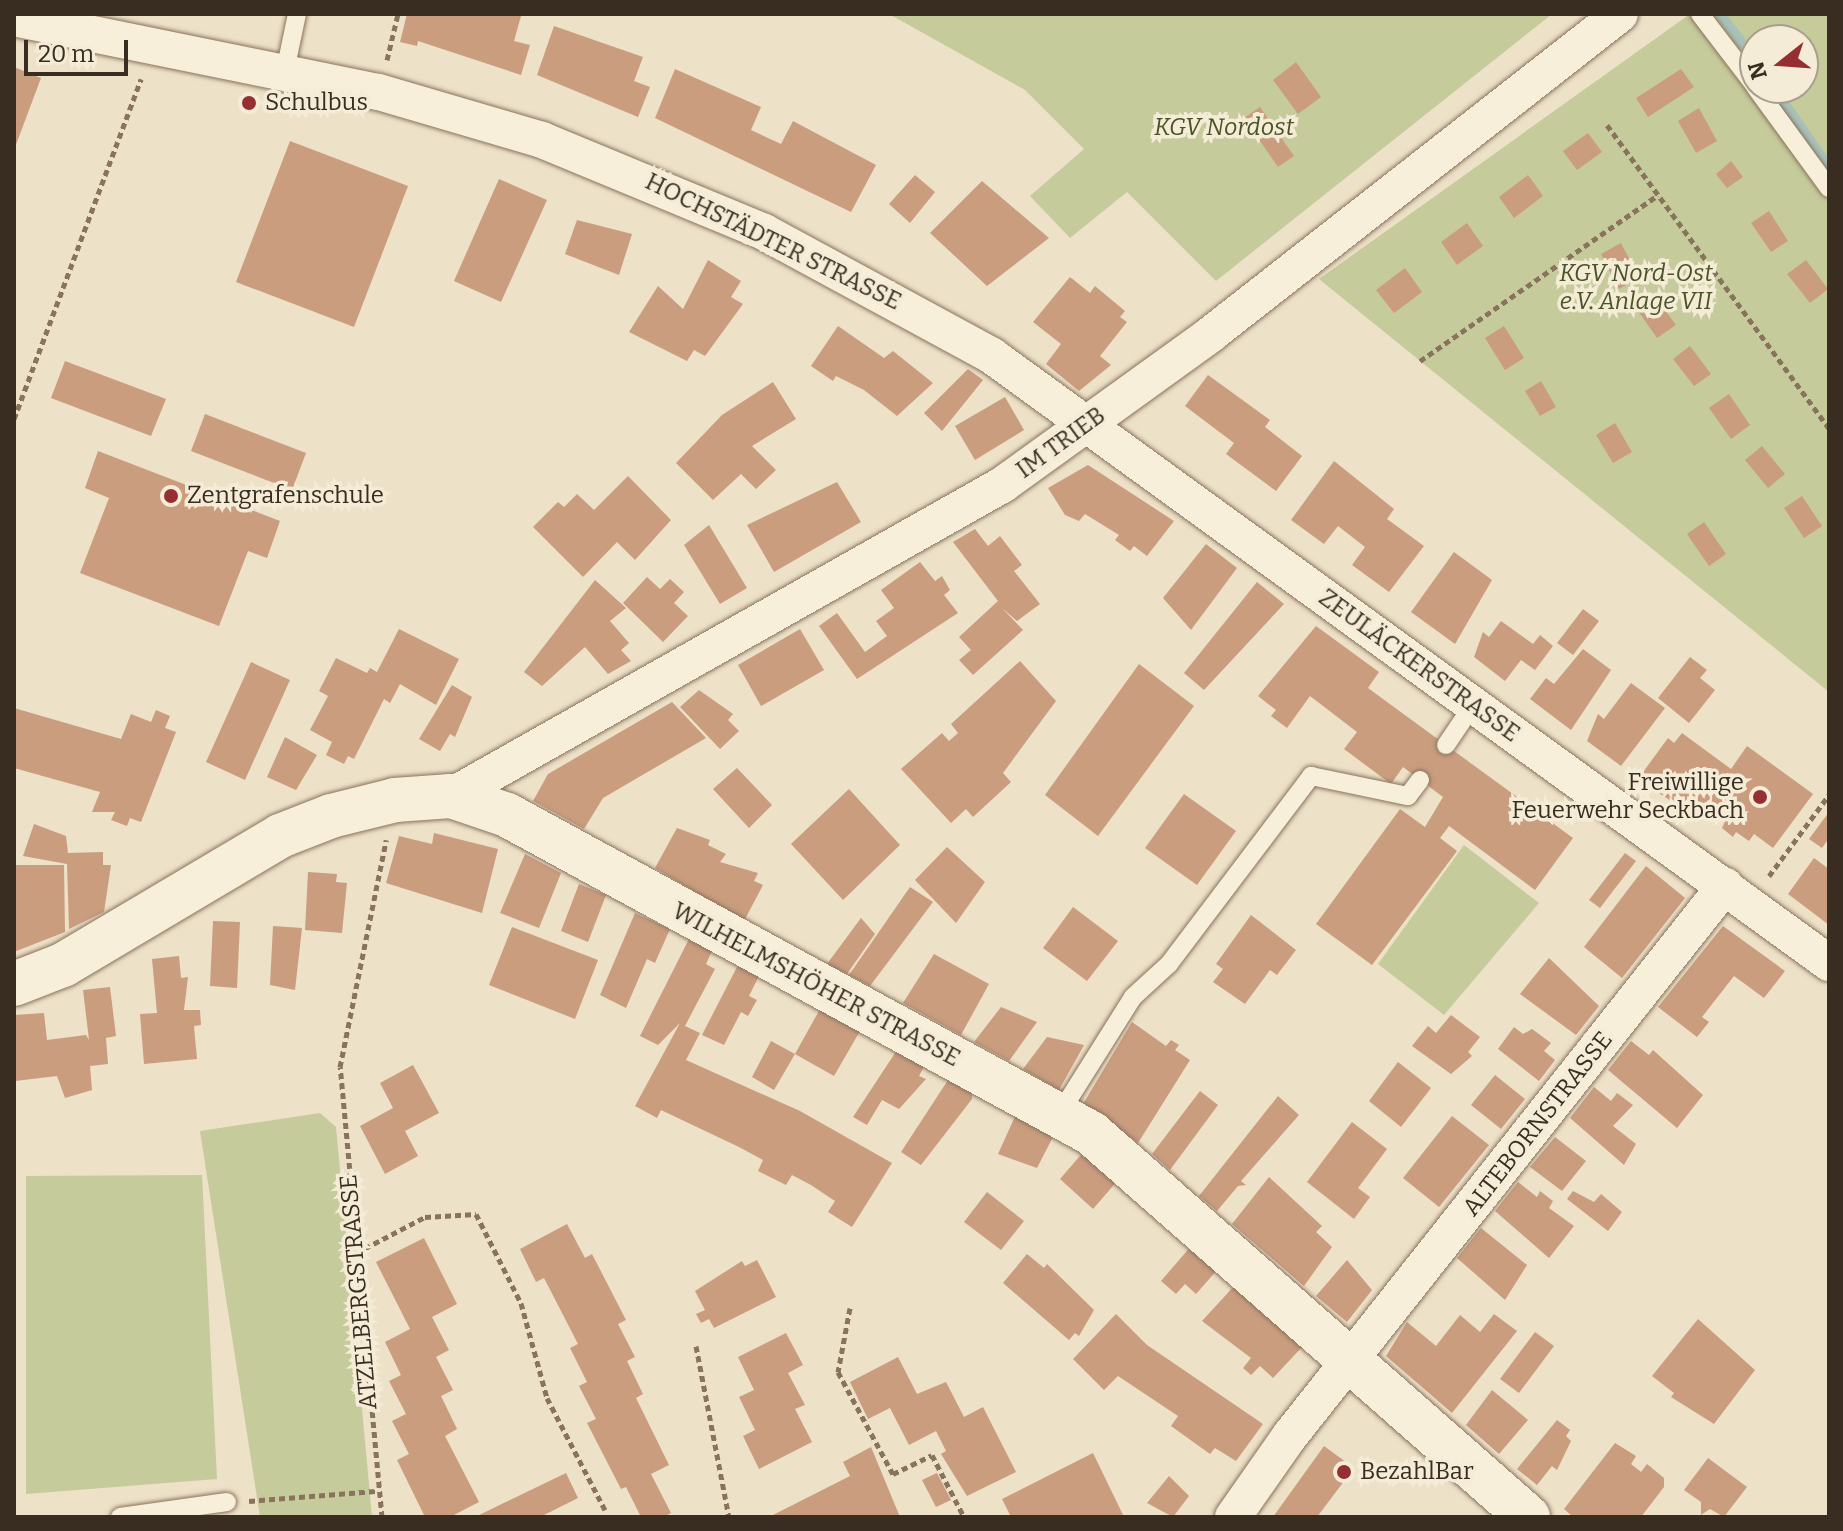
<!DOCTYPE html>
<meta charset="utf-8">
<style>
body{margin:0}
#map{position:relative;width:1843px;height:1531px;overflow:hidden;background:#ede1c7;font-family:Bitter,serif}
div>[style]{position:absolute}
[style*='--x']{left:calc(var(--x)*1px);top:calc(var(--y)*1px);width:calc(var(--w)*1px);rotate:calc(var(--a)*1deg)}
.green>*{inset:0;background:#c6cb9b}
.stream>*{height:10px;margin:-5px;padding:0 5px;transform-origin:5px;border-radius:5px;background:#a8c1b9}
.building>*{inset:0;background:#ca9d7f}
.path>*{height:5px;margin-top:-2.5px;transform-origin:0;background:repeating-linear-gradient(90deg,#89735d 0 6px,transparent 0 10px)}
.roads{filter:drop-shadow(0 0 2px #89735d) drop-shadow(0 0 2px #89735d)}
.lane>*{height:18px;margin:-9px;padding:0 9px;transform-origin:9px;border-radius:9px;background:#f8efdb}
.street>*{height:36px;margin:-18px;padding:0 18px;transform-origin:18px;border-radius:18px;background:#f8efdb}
.secondary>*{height:44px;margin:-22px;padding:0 22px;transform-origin:22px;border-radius:22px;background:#f8efdb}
.dots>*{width:22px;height:22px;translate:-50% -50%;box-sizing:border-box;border:4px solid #f5ecd7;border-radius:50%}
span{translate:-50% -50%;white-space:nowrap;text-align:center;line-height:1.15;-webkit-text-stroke:7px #f5ecd7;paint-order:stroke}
.poi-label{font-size:24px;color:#392c20}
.left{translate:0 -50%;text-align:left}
.right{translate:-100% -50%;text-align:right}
.park-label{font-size:24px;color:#4a5527;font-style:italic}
.street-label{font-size:24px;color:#392c20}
.frame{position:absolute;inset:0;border:16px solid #392c20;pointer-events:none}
.north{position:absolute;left:1739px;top:24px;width:80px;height:80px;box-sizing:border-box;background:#f5ecd7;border:2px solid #aa9f8e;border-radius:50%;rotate:253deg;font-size:22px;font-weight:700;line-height:32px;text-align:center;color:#392c20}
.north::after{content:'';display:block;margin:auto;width:28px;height:36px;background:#962f31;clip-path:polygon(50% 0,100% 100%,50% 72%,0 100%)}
.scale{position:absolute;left:24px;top:40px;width:104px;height:36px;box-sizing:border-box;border:4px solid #392c20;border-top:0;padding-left:10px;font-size:24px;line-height:28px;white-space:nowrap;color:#392c20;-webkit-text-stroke:6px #f5ecd7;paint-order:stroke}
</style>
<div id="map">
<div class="green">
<i style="clip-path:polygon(889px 14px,1552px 14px,1216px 281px,1127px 192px,1070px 238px,1030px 196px,1084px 149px,1025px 90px)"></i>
<i style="clip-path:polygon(evenodd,1690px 14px,1829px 14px,1829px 692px,1319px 279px,1690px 14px,1755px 40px,1803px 40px,1803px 88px,1755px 88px,1755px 40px)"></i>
<i style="clip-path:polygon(1464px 845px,1539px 903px,1444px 1015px,1378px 964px)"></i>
<i style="clip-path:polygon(320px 1113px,336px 1127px,372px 1517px,260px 1517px,200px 1131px)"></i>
<i style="clip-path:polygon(202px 1175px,217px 1479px,26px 1494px,26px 1176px)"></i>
</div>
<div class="stream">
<i style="--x:1720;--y:14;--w:58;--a:52.7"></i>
<i style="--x:1774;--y:88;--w:97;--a:55.5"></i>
</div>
<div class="building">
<i style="clip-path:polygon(407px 14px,521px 16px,514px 41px,530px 45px,521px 75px,418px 41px,417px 46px,400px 42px)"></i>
<i style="clip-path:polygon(554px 26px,643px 57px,634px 81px,650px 87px,638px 117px,537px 75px)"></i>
<i style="clip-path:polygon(1296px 62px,1321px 97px,1298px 114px,1273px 80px)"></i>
<i style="clip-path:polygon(14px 67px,41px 78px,14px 150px)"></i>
<i style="clip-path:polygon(675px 69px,761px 107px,751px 130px,781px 144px,793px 121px,876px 165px,851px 212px,655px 118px)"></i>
<i style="clip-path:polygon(1681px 69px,1694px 87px,1648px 117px,1636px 98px)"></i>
<i style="clip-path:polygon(1260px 107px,1294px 156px,1278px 167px,1244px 118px)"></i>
<i style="clip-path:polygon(1699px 108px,1717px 141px,1696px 153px,1678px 121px)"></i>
<i style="clip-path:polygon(1588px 133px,1602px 152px,1577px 170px,1563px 151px)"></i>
<i style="clip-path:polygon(290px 141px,408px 186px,354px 327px,236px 282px)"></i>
<i style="clip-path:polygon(1731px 161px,1743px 177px,1727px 188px,1716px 174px)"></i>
<i style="clip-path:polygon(915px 175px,935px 192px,910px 223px,889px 204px)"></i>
<i style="clip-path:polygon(1528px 175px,1543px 196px,1514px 218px,1499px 197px)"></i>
<i style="clip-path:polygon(499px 179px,547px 200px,501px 302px,454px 281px)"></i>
<i style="clip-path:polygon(982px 181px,1049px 238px,987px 286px,930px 233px)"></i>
<i style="clip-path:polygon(1769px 211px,1788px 241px,1771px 252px,1751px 223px)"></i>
<i style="clip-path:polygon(577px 220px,632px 234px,619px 275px,565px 254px)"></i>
<i style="clip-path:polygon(1467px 223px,1483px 246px,1457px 265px,1441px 242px)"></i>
<i style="clip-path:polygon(1621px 243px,1639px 278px,1619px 289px,1601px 254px)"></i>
<i style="clip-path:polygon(708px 260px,741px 281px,731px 297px,743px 304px,705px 356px,694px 350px,687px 361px,629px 332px,658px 286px,683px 309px)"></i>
<i style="clip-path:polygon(1806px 260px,1828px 289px,1810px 303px,1787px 274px)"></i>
<i style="clip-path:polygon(1405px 268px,1422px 292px,1394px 313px,1376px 290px)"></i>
<i style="clip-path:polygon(1070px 277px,1090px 293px,1095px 286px,1125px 311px,1120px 317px,1127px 322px,1100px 356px,1111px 365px,1079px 391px,1046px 364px,1061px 344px,1033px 322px)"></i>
<i style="clip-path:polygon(1654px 295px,1676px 325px,1657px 338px,1636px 308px)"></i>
<i style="clip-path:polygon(838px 326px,884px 358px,893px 351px,933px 383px,897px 416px,864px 390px,836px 376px,833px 381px,811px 366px)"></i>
<i style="clip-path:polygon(1504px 326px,1524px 358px,1505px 370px,1485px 338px)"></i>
<i style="clip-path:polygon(1690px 346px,1711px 374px,1694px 386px,1673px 359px)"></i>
<i style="clip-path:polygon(65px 361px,166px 399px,151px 436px,51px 398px)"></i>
<i style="clip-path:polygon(968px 369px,983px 380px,942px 431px,924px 413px)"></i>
<i style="clip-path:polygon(1208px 375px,1270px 420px,1265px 427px,1302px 456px,1276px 491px,1226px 454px,1234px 443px,1185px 406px)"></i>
<i style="clip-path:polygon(1541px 381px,1556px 407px,1540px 416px,1525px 391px)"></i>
<i style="clip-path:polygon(773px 382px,796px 419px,752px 446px,776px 470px,756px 489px,741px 474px,713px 500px,676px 463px,722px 415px)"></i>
<i style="clip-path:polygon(1729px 394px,1750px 425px,1731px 439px,1709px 408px)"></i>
<i style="clip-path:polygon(1005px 397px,1024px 430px,975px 460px,955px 426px)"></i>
<i style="clip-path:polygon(205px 414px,306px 453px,292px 490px,191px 451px)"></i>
<i style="clip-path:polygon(1615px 423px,1632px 452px,1613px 463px,1596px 435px)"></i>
<i style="clip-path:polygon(1762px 446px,1785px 474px,1768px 488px,1745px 460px)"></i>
<i style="clip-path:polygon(98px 451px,280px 521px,267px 558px,248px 551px,219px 626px,80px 573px,109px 498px,85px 488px)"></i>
<i style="clip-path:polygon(1334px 461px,1394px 509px,1387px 519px,1424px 546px,1389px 592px,1352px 565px,1365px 547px,1338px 526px,1324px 544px,1291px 520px)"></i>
<i style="clip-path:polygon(1088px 465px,1174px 521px,1147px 556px,1134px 546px,1130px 551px,1115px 540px,1119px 535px,1085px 514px,1079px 521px,1065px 515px,1048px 488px)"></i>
<i style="clip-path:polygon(628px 476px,671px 520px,635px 560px,617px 542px,583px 577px,533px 527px,558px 502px,564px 507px,577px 494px,594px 510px)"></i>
<i style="clip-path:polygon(837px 482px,861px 522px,774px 572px,747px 525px)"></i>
<i style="clip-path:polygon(1802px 496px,1822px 526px,1804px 538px,1784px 508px)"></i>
<i style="clip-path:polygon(1704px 522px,1726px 554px,1709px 566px,1687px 534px)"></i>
<i style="clip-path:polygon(709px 525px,747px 588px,720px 604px,684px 545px)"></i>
<i style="clip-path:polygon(975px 529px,988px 546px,1000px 536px,1022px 565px,1014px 571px,1040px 604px,1017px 621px,1002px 608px,1023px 630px,973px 675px,959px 660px,971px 650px,959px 637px,998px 601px,953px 542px)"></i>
<i style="clip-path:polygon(1206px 544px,1237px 568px,1191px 630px,1163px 598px)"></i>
<i style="clip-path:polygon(1454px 552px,1492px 580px,1455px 644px,1411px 612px)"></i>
<i style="clip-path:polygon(920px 562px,935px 581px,942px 576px,950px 590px,944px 595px,958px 613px,857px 679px,819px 626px,837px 613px,865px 652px,887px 636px,876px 621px,894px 608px,881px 590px)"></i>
<i style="clip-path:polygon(647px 577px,660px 589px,670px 579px,684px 592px,674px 603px,688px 616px,663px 642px,623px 603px)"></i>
<i style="clip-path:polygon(595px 580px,626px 608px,610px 621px,629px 643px,621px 650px,631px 661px,608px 674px,585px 647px,542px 686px,524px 672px)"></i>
<i style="clip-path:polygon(1257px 582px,1284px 604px,1204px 690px,1184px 673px)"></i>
<i style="clip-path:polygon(1583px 609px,1599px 621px,1573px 655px,1557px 643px)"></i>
<i style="clip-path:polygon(1501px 621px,1533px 644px,1540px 635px,1553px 646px,1535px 670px,1521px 660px,1505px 681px,1474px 657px,1483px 632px,1489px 637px)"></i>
<i style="clip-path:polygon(1316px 626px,1379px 672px,1368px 688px,1573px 838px,1535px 890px,1449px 826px,1440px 838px,1457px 851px,1372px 965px,1316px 924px,1400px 809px,1425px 827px,1443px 797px,1403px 767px,1391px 784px,1344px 749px,1357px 732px,1310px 696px,1287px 728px,1271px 716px,1276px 710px,1258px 696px)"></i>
<i style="clip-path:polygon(399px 629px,459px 659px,436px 705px,400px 684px,390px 703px,384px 699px,354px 759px,348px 756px,344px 764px,326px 755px,332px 742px,310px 730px,328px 696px,319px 691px,336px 658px,367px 673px,370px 668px,377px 672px)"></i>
<i style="clip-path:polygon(800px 629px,824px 670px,761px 706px,738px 665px)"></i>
<i style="clip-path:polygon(1583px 649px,1611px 670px,1571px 730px,1530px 699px,1546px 678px,1554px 684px)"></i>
<i style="clip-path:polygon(1690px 657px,1707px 670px,1700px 678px,1715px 690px,1689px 723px,1658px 698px)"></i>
<i style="clip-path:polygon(1020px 661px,1056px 701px,1003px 773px,1011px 782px,973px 817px,966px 809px,951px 823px,901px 769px,942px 733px,949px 741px,958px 733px,951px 724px)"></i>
<i style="clip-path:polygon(251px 662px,290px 680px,245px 780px,206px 762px)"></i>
<i style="clip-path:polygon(1139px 664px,1194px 706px,1098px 836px,1045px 795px)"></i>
<i style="clip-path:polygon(1631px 683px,1665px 708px,1621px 766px,1587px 741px,1598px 714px,1604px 719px)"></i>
<i style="clip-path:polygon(452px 685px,472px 697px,455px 737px,450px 734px,440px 751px,419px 739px)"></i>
<i style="clip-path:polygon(699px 690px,733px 714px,728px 720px,739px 731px,720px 749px,680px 707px)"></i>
<i style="clip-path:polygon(672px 702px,706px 738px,603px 798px,584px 829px,533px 801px,548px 774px)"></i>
<i style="clip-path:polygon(14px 708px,121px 739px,131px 714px,151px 722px,156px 710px,170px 716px,165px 728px,176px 732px,141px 822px,130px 818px,127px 826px,111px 820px,115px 812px,92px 812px,100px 792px,14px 768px)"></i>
<i style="clip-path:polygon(1682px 733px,1731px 769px,1747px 746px,1813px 794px,1773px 848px,1754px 834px,1749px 841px,1736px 832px,1733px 837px,1722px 828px,1728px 815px,1708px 800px,1695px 817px,1638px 779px,1668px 738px,1674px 743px)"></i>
<i style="clip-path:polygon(285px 737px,317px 755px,296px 790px,267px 777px)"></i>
<i style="clip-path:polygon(737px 768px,772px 805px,749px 828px,713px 789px)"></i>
<i style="clip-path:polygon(849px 789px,900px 845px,843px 900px,791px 844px)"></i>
<i style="clip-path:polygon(1184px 794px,1236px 831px,1197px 885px,1145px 848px)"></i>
<i style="clip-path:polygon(1829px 812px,1829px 838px,1822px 848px,1809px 839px)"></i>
<i style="clip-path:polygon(34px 824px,66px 836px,68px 853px,103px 852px,103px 865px,111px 865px,104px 912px,69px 929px,67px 864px,23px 856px)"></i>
<i style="clip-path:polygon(677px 828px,710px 840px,708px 845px,726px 854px,720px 862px,758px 873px,754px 881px,763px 885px,744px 921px,655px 868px)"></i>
<i style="clip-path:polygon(434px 833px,498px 849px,482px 913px,386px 883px,399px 836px,432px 844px)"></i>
<i style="clip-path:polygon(947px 847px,985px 882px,956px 923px,915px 880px)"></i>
<i style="clip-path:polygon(1625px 853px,1636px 861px,1600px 908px,1589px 900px)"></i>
<i style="clip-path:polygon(525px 854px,561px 873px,539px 928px,500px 913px)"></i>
<i style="clip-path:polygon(1814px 858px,1829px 869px,1829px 925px,1788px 894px)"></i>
<i style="clip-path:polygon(14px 865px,64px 865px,65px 932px,14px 952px)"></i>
<i style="clip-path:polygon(1646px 866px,1685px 898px,1622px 978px,1584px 947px)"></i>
<i style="clip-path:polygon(308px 872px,337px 874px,336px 882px,347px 883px,342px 933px,305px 930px)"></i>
<i style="clip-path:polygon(579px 884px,606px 895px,588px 942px,561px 931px)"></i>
<i style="clip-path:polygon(910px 887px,933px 902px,870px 986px,849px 975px)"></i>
<i style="clip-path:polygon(1073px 907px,1118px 941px,1087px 981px,1043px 948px)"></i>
<i style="clip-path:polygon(635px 913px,670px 929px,655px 963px,647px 959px,626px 1008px,600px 995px)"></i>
<i style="clip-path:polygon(1251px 915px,1296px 950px,1277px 975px,1270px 970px,1245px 1004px,1213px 982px,1223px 969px,1216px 964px)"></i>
<i style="clip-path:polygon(861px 918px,875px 934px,847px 974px,827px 964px)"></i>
<i style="clip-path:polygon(213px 921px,240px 922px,237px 988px,210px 986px)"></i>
<i style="clip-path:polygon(273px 926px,302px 928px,295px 990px,270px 985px)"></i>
<i style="clip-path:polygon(1723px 926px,1785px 971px,1764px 998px,1734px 976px,1702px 1017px,1709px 1022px,1697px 1037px,1658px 1007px)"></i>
<i style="clip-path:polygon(512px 927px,598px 960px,575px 1019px,489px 985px)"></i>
<i style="clip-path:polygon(689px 939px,712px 951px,706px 964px,715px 969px,685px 1026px,700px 1033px,686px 1060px,800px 1111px,892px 1163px,852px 1227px,828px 1212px,835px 1201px,811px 1185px,792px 1175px,786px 1185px,758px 1171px,763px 1160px,739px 1147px,661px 1110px,657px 1118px,635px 1106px,680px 1023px,658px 1045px,640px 1036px)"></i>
<i style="clip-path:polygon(934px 954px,989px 984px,961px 1035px,903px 1003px)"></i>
<i style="clip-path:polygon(179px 956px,181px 978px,188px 977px,184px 1010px,200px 1010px,201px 1025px,194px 1026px,197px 1059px,144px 1064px,140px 1014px,157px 1013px,152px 959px)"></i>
<i style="clip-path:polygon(1549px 958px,1599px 1006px,1576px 1035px,1520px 994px)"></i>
<i style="clip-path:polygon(738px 965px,759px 976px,749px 996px,757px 1000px,748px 1016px,741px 1012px,724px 1045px,702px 1035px)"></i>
<i style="clip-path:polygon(110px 987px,116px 1036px,106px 1038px,108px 1064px,90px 1066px,92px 1090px,65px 1098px,57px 1076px,15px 1081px,14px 1015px,44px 1013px,47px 1040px,86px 1035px,89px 1040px,83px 990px)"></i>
<i style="clip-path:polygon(1001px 1007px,1037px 1022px,1009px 1061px,974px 1042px)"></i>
<i style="clip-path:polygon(820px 1009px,860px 1031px,834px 1076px,795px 1054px)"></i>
<i style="clip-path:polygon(1451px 1015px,1480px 1037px,1468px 1052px,1472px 1056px,1451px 1074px,1412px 1046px,1428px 1026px,1436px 1033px)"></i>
<i style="clip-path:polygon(1132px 1022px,1166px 1046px,1171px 1040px,1179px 1045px,1175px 1050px,1190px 1060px,1138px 1143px,1083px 1104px)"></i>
<i style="clip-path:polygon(1514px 1027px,1523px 1034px,1532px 1029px,1551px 1043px,1544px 1051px,1555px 1060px,1539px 1081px,1498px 1049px)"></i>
<i style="clip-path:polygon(1047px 1037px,1084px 1045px,1059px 1090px,1023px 1069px)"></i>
<i style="clip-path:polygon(771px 1041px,795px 1054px,774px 1090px,752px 1077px)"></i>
<i style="clip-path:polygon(1631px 1041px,1649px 1055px,1653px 1050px,1703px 1095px,1677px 1128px,1608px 1070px)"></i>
<i style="clip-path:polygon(897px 1050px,925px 1065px,919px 1076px,926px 1079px,899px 1109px,882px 1100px,867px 1125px,853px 1117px)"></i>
<i style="clip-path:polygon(1398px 1062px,1431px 1088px,1401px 1127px,1369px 1101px)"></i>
<i style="clip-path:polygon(413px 1065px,439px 1113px,405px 1131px,418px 1156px,385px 1174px,360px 1126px,393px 1108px,380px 1083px)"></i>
<i style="clip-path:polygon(1495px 1075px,1525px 1099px,1501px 1129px,1471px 1105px)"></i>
<i style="clip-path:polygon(950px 1077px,972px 1088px,972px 1099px,921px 1165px,901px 1152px)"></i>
<i style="clip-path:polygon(1594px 1087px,1611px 1101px,1617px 1093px,1633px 1105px,1613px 1126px,1636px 1144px,1624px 1165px,1570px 1118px)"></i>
<i style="clip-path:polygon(1200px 1091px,1218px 1105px,1170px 1170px,1152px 1154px)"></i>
<i style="clip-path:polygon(1278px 1096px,1299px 1115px,1241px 1181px,1246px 1185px,1238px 1186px,1217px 1211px,1199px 1196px)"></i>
<i style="clip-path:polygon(1017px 1112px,1055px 1133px,1037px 1168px,998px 1154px)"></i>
<i style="clip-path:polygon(1452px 1116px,1489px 1145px,1439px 1207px,1403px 1178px)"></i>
<i style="clip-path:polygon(1352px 1122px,1387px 1149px,1358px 1188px,1370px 1197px,1354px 1219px,1307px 1182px)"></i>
<i style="clip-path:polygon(1555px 1137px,1586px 1161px,1562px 1191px,1530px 1167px)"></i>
<i style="clip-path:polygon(1085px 1150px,1119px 1179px,1093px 1209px,1060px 1179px)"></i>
<i style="clip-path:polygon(1269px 1177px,1322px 1226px,1316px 1232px,1332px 1247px,1304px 1286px,1232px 1224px)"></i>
<i style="clip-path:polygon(1518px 1182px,1537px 1197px,1540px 1191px,1553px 1201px,1549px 1208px,1574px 1226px,1549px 1258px,1495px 1211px)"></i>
<i style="clip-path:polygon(1573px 1191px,1594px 1202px,1601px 1194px,1622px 1212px,1608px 1231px,1567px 1199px)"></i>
<i style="clip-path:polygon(987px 1192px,1024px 1221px,1001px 1250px,964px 1222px)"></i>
<i style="clip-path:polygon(567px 1224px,585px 1258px,592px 1254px,626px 1320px,618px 1324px,635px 1357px,627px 1361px,643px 1394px,636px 1398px,669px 1465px,651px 1474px,671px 1513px,664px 1517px,641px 1517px,626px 1487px,621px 1489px,587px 1423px,596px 1419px,579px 1386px,587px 1382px,570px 1348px,578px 1344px,544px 1278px,536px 1282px,520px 1249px)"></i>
<i style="clip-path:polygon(1481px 1228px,1527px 1265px,1505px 1300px,1457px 1258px)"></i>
<i style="clip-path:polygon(424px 1238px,457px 1304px,432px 1317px,449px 1350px,436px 1357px,453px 1390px,441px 1396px,457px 1429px,445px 1436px,479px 1502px,450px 1517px,425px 1517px,397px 1460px,409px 1454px,392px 1421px,406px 1414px,389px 1381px,401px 1375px,385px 1342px,410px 1329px,376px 1262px)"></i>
<i style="clip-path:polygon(1192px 1245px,1218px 1269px,1196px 1294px,1185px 1284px,1176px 1294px,1161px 1281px)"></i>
<i style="clip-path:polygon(1027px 1254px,1044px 1268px,1047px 1264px,1094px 1310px,1079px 1336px,1075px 1333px,1069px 1340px,1003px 1283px)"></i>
<i style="clip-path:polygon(757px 1260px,776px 1297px,714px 1328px,709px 1319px,701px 1323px,696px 1314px,705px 1310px,695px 1291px,742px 1261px,745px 1266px)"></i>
<i style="clip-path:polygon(1347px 1260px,1372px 1290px,1347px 1322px,1316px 1296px)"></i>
<i style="clip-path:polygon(1236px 1284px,1304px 1345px,1273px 1378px,1260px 1366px,1251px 1375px,1243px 1368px,1251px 1358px,1202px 1321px)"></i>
<i style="clip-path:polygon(1116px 1314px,1147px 1345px,1263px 1424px,1236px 1461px,1215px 1448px,1210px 1454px,1171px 1426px,1178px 1416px,1118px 1376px,1104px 1390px,1073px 1359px)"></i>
<i style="clip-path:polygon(1494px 1314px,1517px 1331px,1452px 1413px,1386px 1356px,1407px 1322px,1436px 1346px,1460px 1315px,1480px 1332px)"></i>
<i style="clip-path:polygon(1698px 1319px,1755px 1370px,1714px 1424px,1671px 1397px,1674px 1393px,1652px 1376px)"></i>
<i style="clip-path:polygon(1535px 1332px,1554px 1346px,1519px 1393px,1500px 1379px)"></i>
<i style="clip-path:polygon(786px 1333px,803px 1365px,788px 1373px,805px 1405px,795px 1409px,812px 1442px,759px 1469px,743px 1436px,755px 1430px,739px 1397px,754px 1390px,738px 1357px)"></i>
<i style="clip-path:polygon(898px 1357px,917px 1394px,946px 1382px,964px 1417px,983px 1407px,1016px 1472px,967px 1496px,941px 1454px,946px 1451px,936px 1431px,909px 1445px,890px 1408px,868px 1419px,850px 1382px)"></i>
<i style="clip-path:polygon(1492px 1390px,1528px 1420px,1499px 1454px,1466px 1425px)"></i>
<i style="clip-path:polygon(1557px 1420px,1570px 1430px,1566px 1436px,1571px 1441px,1557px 1470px,1552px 1466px,1537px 1485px,1517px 1469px)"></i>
<i style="clip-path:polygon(1615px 1443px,1636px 1456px,1631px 1464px,1641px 1472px,1647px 1464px,1664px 1478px,1664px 1487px,1641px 1517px,1573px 1517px,1564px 1509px)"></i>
<i style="clip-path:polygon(1324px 1446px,1354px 1468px,1351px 1472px,1317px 1517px,1273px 1517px)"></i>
<i style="clip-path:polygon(871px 1447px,900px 1517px,769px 1517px,850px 1476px,843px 1462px)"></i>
<i style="clip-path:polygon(1093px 1453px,1124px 1517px,1011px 1517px,1002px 1499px)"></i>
<i style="clip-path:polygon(1708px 1458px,1747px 1487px,1724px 1517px,1710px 1509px,1701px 1515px,1701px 1502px,1684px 1490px)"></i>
<i style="clip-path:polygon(566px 1473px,578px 1498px,540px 1517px,475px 1517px)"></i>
<i style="clip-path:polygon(937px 1473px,951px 1500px,936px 1507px,922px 1480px)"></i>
<i style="clip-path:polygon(1169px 1476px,1189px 1496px,1173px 1517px,1147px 1503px)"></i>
</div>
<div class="path">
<i style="--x:387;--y:60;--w:47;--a:-76.6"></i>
<i style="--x:1607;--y:125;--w:376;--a:53.8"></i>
<i style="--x:1420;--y:361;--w:290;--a:-34.9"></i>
<i style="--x:14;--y:419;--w:363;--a:-69.5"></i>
<i style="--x:1769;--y:876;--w:101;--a:-53.5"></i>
<i style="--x:356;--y:1253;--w:78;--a:-27.6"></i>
<i style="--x:425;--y:1217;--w:51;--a:-3.4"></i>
<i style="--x:476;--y:1214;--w:100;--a:63.2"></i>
<i style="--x:521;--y:1303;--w:98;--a:74.7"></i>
<i style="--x:547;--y:1398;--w:126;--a:62.6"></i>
<i style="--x:850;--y:1308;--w:65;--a:100.6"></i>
<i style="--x:838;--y:1372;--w:116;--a:61.7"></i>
<i style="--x:893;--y:1474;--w:43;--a:-26"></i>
<i style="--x:932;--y:1455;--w:70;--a:62.7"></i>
<i style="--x:696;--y:1346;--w:174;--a:79.1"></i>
<i style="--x:249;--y:1501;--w:127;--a:-4.5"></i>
<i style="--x:382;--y:1517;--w:452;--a:-95.3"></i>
<i style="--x:340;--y:1067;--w:232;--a:-78.5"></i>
</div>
<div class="roads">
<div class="lane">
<i style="--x:1700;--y:14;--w:91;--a:52.6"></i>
<i style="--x:285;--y:71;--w:58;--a:-78.1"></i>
<i style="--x:1756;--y:88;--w:124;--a:53.9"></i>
<i style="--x:1446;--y:745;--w:48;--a:-56"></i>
<i style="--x:1060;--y:1113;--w:137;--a:-57.8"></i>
<i style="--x:1133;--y:997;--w:49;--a:-42.5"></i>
<i style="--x:1169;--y:964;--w:236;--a:-52.9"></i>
<i style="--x:1311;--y:776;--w:99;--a:11.7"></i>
<i style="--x:1408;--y:796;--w:20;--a:-53"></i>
<i style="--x:120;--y:1517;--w:108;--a:-8"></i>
</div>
<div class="street">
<i style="--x:14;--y:18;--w:372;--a:11.5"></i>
<i style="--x:379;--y:92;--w:170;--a:16.4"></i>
<i style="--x:542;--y:140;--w:240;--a:22.5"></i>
<i style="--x:764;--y:232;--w:260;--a:28.5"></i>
<i style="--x:992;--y:356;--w:1034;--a:35.95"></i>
<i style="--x:451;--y:796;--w:633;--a:-29.44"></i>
<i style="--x:1002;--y:485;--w:258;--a:-35.8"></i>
<i style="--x:1211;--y:334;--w:519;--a:-38.04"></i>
<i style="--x:1233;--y:1517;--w:98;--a:-55"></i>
<i style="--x:1289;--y:1437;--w:703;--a:-51.65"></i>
</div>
<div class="secondary">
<i style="--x:14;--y:984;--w:53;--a:-21.2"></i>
<i style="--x:63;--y:965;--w:252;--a:-30.7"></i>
<i style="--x:280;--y:836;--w:55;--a:-21.4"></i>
<i style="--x:331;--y:816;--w:66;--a:-14"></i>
<i style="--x:395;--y:800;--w:56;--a:-4.1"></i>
<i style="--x:451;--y:796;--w:59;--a:18.7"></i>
<i style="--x:507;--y:815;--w:665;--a:28.57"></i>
<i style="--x:1091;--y:1133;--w:582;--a:41.31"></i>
</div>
</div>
<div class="dots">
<i style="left:249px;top:103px;background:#962f31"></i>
<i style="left:171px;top:496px;background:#962f31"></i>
<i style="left:1760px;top:797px;background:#962f31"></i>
<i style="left:1344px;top:1472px;background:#962f31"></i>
</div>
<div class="poi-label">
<span class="left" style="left:265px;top:103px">Schulbus</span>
<span class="left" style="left:187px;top:496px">Zentgrafenschule</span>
<span class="right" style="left:1744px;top:797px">Freiwillige<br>Feuerwehr Seckbach</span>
<span class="left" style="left:1360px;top:1472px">BezahlBar</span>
</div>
<div class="park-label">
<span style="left:1224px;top:128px">KGV Nordost</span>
<span style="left:1636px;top:288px">KGV Nord-Ost<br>e.V. Anlage VII</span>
</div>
<div class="street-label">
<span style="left:773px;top:242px;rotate:26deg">HOCHSTÄDTER STRASSE</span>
<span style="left:1061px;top:443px;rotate:-36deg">IM TRIEB</span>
<span style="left:1419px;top:666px;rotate:36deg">ZEULÄCKERSTRASSE</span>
<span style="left:816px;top:985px;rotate:28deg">WILHELMSHÖHER STRASSE</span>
<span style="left:1538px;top:1124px;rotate:-52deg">ALTEBORNSTRASSE</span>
<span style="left:359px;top:1292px;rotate:-95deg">ATZELBERGSTRASSE</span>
</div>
<div class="frame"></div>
<div class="north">N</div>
<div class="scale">20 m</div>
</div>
